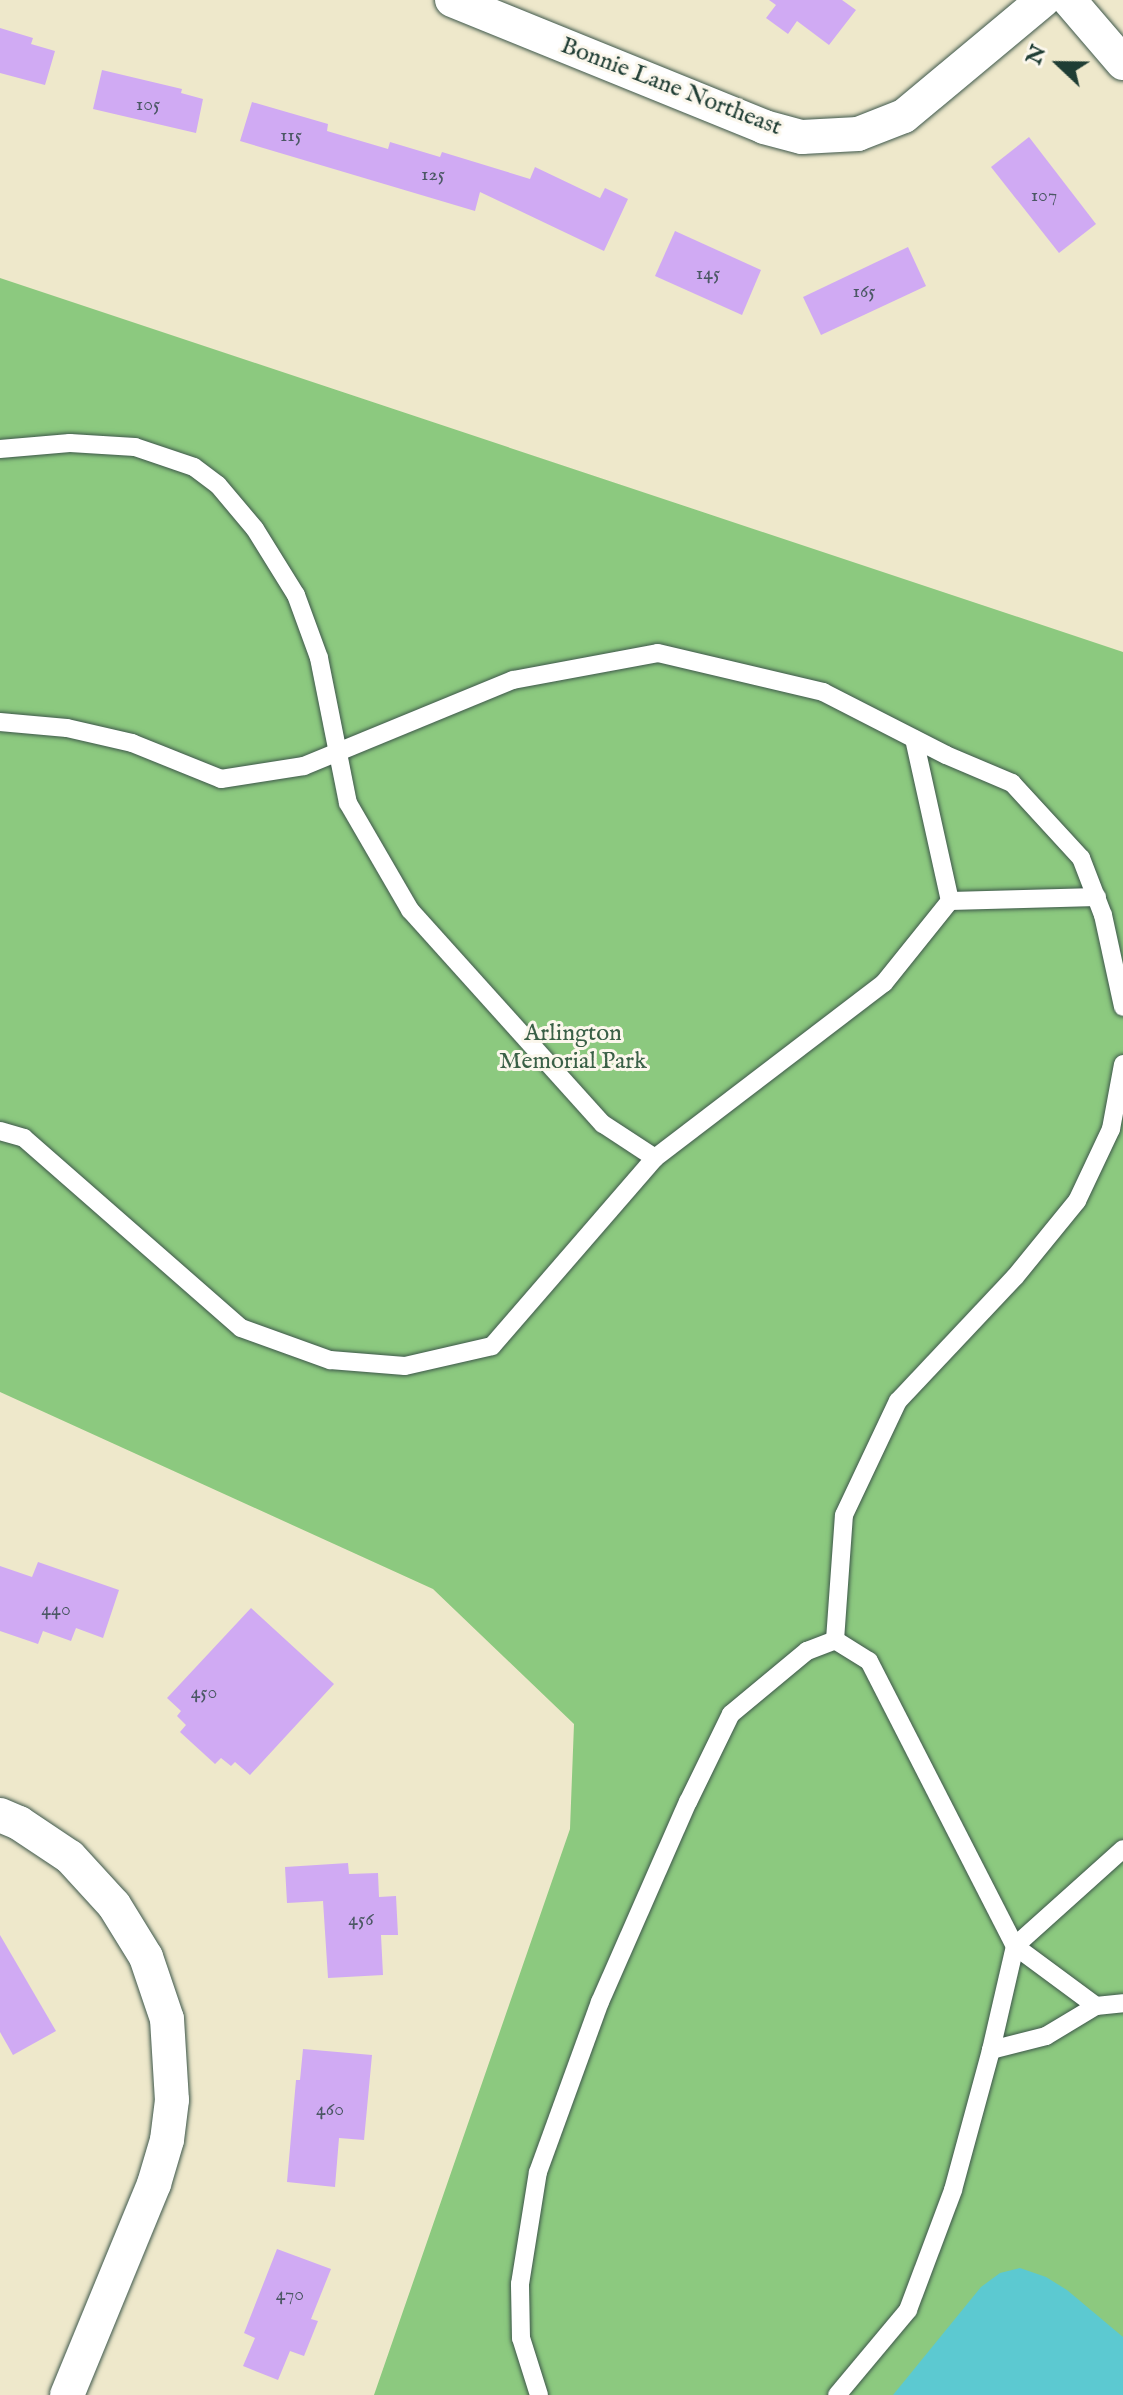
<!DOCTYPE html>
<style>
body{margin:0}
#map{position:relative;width:1123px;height:2395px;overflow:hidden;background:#eee8cb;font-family:"IM FELL English",serif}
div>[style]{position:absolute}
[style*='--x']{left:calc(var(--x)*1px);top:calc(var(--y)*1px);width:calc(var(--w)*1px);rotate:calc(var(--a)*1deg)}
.green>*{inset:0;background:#8cc97f}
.water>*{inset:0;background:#5cc9d1}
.building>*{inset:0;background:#d0aaf3}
.roads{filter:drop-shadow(0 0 2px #3e574b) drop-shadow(0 0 2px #3e574b)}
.service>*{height:18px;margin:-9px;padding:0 9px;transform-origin:9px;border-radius:9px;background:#fff}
.minor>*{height:34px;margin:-17px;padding:0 17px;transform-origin:17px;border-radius:17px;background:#fff}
span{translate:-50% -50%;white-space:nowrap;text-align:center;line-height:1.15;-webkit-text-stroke:6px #fbf7ec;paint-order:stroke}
.number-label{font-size:20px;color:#4b5864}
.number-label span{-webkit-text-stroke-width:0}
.street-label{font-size:24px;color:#1f3d34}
.park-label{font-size:24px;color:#3a6047}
.north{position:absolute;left:1019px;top:24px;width:80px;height:80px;-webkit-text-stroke:6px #fbf7ec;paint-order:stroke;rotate:292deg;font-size:22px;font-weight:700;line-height:32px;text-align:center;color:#1f3d34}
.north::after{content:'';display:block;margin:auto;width:28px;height:36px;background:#1f3d34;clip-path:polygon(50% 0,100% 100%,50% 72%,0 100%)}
</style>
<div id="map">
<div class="green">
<i style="clip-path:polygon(0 278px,1123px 652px,1123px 2395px,374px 2395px,570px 1829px,574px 1724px,433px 1589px,0 1392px)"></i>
</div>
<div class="water">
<i style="clip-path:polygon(1020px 2268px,1046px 2277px,1067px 2290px,1123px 2337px,1123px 2395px,893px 2395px,981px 2287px,1000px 2273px)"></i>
</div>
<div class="building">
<i style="clip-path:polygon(769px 0,842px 0,856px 10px,829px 45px,797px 21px,788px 34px,766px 18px,776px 5px)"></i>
<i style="clip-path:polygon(0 28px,33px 38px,31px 44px,55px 51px,45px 85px,0 73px)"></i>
<i style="clip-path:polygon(102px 70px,182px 89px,181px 93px,203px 99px,196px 133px,93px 109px)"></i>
<i style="clip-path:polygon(252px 102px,328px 124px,327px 131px,388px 149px,390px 142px,440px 157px,442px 152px,530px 179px,535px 167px,600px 198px,605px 188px,628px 199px,604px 251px,480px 192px,475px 211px,240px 141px)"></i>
<i style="clip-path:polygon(1029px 137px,1096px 224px,1059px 253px,991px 167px)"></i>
<i style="clip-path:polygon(675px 231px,761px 270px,742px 315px,655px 276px)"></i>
<i style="clip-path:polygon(908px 247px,926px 286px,821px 335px,803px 297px)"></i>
<i style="clip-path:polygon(38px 1562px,119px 1590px,103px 1638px,76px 1628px,71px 1641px,43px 1631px,38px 1644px,0 1631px,0 1566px,32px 1577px)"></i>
<i style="clip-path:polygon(251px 1608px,334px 1684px,250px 1775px,235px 1762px,231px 1766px,221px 1758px,215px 1764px,180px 1732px,186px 1725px,177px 1716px,181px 1711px,167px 1698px)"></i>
<i style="clip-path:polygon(348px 1863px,349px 1874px,378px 1873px,379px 1897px,396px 1896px,398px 1935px,381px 1935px,383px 1975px,328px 1978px,323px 1901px,287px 1903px,285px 1867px)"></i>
<i style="clip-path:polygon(0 1935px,56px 2031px,13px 2055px,0 2032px)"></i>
<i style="clip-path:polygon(303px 2049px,372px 2055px,364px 2140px,339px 2138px,335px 2187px,287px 2182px,296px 2080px,300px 2080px)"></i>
<i style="clip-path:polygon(277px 2249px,331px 2269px,311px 2319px,318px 2321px,304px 2356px,290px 2351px,278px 2380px,243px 2366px,255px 2338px,244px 2333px)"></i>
</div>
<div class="roads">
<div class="service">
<i style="--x:0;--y:449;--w:70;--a:-4.9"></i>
<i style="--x:70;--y:443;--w:65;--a:3.5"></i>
<i style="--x:135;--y:447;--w:62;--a:18.7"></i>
<i style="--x:194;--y:467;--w:30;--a:37"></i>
<i style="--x:218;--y:485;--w:57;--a:49.9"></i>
<i style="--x:255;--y:529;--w:78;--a:58.2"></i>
<i style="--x:296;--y:595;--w:67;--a:69.9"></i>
<i style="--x:319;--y:658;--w:148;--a:78.7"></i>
<i style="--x:348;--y:803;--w:124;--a:59.9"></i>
<i style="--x:410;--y:910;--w:288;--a:48"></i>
<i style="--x:603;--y:1124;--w:62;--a:33.2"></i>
<i style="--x:0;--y:722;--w:67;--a:5.1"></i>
<i style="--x:67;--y:728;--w:67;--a:13"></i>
<i style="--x:132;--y:743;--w:96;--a:22"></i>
<i style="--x:221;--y:779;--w:84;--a:-8.9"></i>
<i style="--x:304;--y:766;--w:226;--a:-22.4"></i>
<i style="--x:513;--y:680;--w:147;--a:-10.5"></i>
<i style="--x:658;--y:653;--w:170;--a:13.3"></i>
<i style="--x:823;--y:692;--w:138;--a:27.1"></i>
<i style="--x:946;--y:755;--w:72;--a:23"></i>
<i style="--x:1012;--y:783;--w:102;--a:47.4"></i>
<i style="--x:1081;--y:858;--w:61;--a:68.9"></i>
<i style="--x:1103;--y:915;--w:94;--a:77.7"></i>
<i style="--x:950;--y:901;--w:147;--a:-1.6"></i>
<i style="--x:0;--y:1131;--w:25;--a:16"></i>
<i style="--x:24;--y:1138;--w:288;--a:41.2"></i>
<i style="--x:241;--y:1328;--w:95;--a:19.8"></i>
<i style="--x:330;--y:1360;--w:75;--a:4.6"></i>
<i style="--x:405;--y:1366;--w:89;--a:-12.9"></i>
<i style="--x:492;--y:1346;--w:249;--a:-49.1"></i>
<i style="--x:655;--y:1158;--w:288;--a:-37.4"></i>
<i style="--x:884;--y:983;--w:105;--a:-51.2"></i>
<i style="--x:950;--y:901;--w:166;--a:-102.5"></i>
<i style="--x:835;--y:1640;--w:125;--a:-85.9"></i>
<i style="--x:844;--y:1515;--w:126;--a:-64.7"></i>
<i style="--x:898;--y:1401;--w:170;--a:-46.7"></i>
<i style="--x:1015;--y:1277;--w:98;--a:-50.8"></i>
<i style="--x:1077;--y:1201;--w:80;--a:-64.7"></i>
<i style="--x:1111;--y:1129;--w:66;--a:-79.5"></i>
<i style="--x:1096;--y:2006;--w:101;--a:-143.5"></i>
<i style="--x:1015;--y:1946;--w:145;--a:-41.9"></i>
<i style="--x:539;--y:2395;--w:60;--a:-107.5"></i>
<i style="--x:521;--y:2338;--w:54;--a:-91.1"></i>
<i style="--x:520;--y:2284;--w:113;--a:-80.9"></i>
<i style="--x:538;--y:2172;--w:181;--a:-70"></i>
<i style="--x:600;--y:2002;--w:219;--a:-66.3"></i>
<i style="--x:688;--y:1802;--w:98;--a:-64"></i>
<i style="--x:731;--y:1714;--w:99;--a:-39.7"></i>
<i style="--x:807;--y:1651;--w:30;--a:-21"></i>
<i style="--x:835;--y:1640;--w:40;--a:32"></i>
<i style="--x:869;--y:1661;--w:320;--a:62.9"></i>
<i style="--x:1015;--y:1946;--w:107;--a:103"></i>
<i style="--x:837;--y:2395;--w:111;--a:-50.1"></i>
<i style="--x:908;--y:2310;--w:128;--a:-69.4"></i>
<i style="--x:953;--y:2190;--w:145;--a:-74.8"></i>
<i style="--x:991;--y:2050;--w:57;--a:-14.3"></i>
<i style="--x:1046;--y:2036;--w:58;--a:-31"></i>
<i style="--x:1096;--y:2006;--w:27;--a:-6"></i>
</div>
<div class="minor">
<i style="--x:452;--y:0;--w:337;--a:22.1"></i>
<i style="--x:764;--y:127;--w:39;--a:15"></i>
<i style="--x:802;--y:137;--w:56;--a:-3.1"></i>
<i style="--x:858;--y:134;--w:49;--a:-21.4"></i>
<i style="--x:904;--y:116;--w:181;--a:-39.8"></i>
<i style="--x:1069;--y:0;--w:83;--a:49.4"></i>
<i style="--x:0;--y:1815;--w:21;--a:23"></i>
<i style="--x:19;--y:1823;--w:61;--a:33.7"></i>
<i style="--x:70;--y:1857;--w:65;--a:47.5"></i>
<i style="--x:114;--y:1905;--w:61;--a:58.4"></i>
<i style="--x:146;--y:1957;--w:65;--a:71.3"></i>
<i style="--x:167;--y:2019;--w:81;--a:86.5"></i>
<i style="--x:172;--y:2100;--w:40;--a:97.1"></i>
<i style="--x:167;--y:2140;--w:46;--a:106.5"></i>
<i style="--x:154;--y:2184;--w:228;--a:112.4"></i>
</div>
</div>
<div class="number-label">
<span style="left:148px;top:104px">105</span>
<span style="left:291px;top:135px">115</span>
<span style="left:433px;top:174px">125</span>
<span style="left:1044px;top:195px">107</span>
<span style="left:708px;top:273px">145</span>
<span style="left:864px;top:291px">165</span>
<span style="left:56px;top:1609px">440</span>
<span style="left:204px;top:1692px">450</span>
<span style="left:361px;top:1919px">456</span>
<span style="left:330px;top:2109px">460</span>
<span style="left:290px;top:2294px">470</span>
</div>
<div class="street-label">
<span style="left:671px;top:87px;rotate:21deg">Bonnie Lane Northeast</span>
</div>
<div class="park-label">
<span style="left:573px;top:1048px">Arlington<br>Memorial Park</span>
</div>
<div class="north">N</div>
</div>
